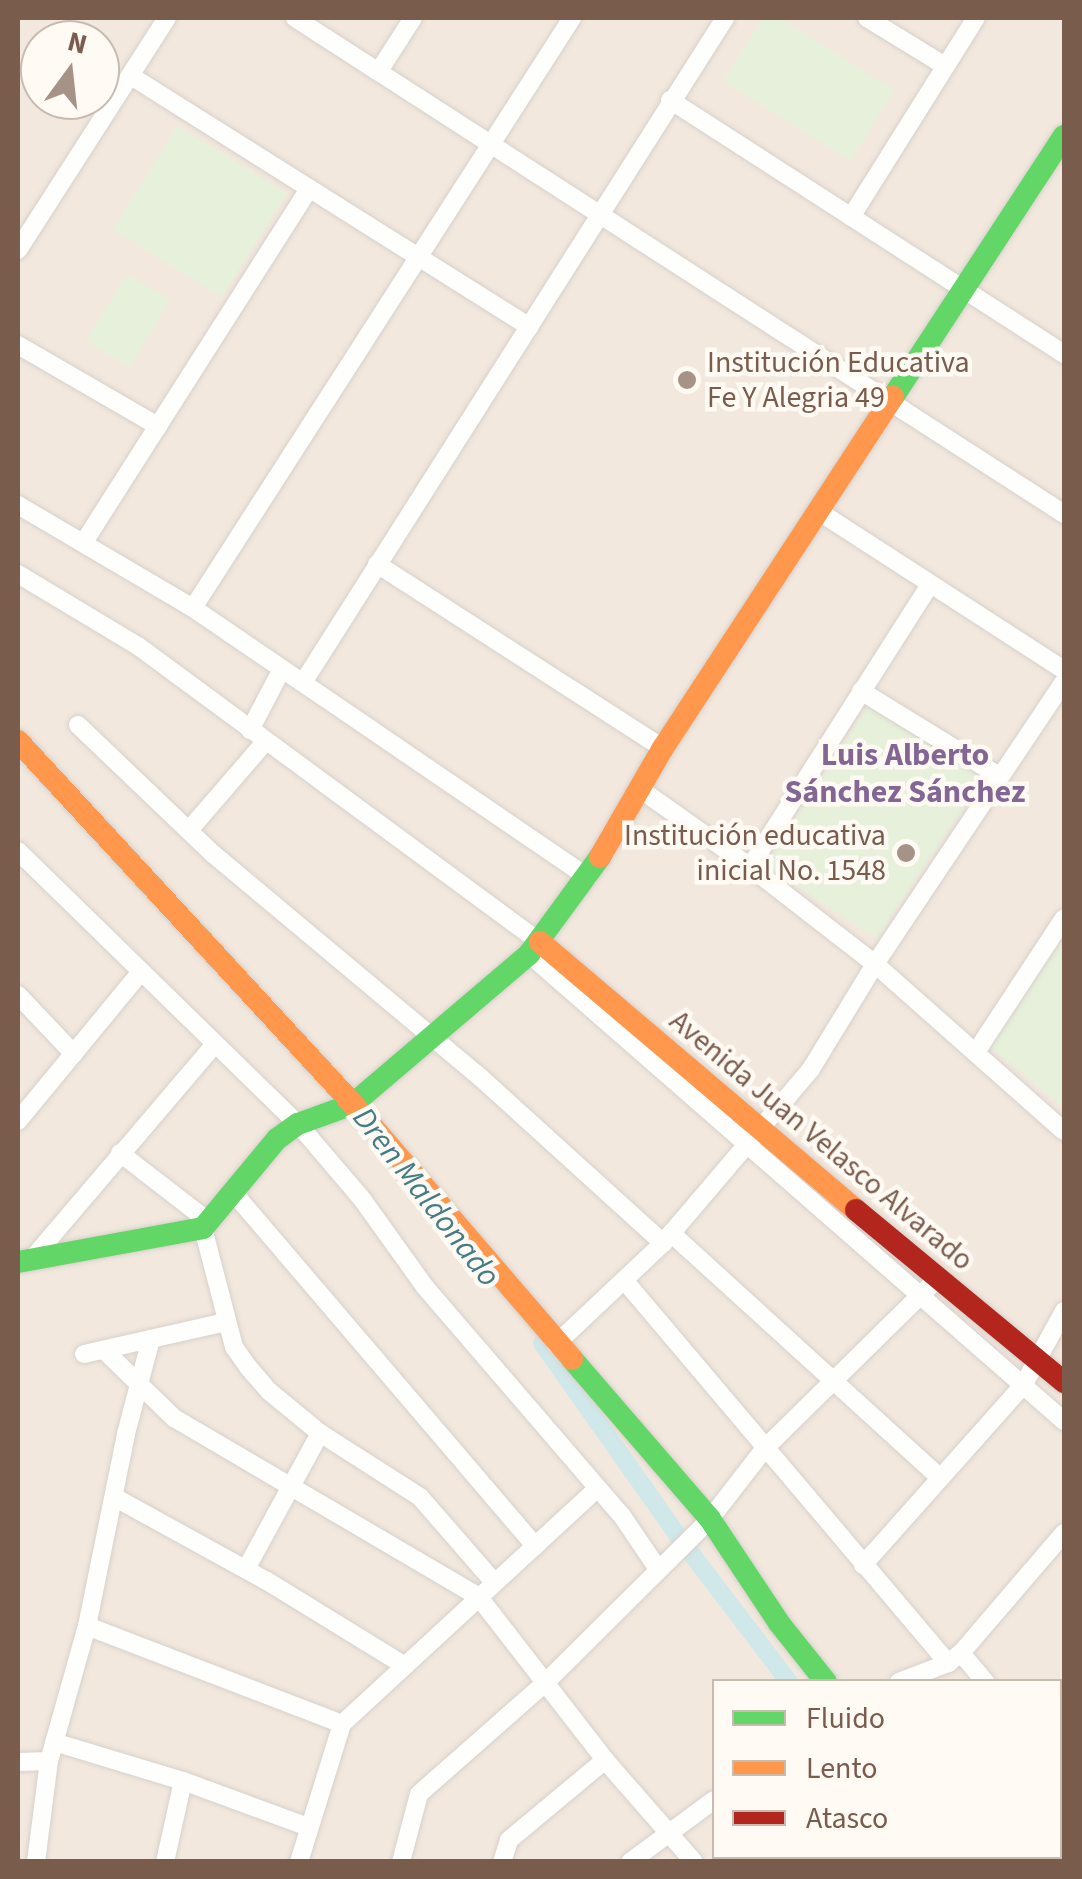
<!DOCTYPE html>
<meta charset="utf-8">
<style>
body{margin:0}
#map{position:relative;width:1082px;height:1879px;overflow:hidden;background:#f9f5f0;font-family:"Source Sans 3",sans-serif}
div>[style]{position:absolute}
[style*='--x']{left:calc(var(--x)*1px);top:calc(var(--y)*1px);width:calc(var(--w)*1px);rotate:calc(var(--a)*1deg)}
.residential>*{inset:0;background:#f2e8de}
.green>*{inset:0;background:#e7f0db}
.canal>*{height:18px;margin:-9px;padding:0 9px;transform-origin:9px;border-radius:9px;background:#d0e8ea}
.roads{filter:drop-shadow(0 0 2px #d7d1cb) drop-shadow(0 0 2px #d7d1cb)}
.street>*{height:18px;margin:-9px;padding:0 9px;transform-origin:9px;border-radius:9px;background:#fefefd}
.fast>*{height:22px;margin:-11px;padding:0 11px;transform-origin:11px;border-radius:11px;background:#63d668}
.slow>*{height:22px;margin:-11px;padding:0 11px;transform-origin:11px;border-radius:11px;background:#ff974d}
.jam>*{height:22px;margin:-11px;padding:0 11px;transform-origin:11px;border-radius:11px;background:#b3261e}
.dots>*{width:28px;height:28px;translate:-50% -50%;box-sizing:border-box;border:5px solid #fffaf3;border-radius:50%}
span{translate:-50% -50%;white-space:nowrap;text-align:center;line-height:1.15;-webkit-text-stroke:9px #fffaf3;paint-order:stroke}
.poi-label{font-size:30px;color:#7a5c4d}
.left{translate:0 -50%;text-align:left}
.right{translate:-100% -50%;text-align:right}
.street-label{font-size:30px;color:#7a5c4d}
.neighbourhood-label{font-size:32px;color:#846695;font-weight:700}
.water-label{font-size:32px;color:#437c86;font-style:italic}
.frame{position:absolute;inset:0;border:20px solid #7a5c4d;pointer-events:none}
.legend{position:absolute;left:712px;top:1679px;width:350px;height:180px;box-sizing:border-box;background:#fffaf3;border:2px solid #cabbb1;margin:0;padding:12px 18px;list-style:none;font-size:30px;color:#7a5c4d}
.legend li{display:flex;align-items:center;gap:20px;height:50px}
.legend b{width:50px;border:2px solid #cabbb1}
.north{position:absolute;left:20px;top:20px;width:100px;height:100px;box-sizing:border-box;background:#fffaf3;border:2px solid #cabbb1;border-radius:50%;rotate:15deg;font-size:28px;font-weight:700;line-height:40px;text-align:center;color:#7a5c4d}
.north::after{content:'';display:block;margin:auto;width:35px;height:45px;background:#a69286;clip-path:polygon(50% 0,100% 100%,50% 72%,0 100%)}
</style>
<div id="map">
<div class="residential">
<i style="clip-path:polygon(evenodd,18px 18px,1064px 18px,1064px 1861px,18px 1861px,18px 18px,40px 40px,100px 40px,100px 100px,40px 100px,40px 40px,18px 18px,714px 1682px,1060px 1682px,1060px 1856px,714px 1856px,714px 1682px)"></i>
</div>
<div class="green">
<i style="clip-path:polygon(763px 18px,779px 18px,895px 90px,850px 161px,723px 81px)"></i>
<i style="clip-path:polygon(177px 126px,287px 193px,222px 297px,113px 230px)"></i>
<i style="clip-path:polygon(127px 274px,170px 300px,130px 367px,86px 341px)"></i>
<i style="clip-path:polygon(869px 705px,983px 778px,877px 938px,767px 868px,765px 860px)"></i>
<i style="clip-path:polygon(1064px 936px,1064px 1108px,989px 1046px)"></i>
</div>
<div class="canal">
<i style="--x:542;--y:1343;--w:246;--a:54.8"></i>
<i style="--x:684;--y:1544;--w:173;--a:52.7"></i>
<i style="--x:926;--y:1856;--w:7;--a:56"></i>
</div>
<div class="roads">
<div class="street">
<i style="--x:295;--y:18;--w:915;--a:32.82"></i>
<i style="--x:867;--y:18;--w:92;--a:31.6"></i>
<i style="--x:379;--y:71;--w:63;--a:-57.3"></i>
<i style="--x:131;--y:76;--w:471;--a:32.2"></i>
<i style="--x:670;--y:100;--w:469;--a:32.8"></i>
<i style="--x:851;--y:217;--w:235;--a:-57.9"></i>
<i style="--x:18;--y:250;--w:276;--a:-57.3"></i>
<i style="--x:18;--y:345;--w:162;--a:30.1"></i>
<i style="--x:18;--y:505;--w:203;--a:30.5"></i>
<i style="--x:193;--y:608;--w:478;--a:34.3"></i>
<i style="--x:818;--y:511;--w:293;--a:32.9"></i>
<i style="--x:84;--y:542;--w:419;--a:-57.5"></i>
<i style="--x:377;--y:564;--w:340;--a:32.8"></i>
<i style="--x:18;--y:574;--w:140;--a:31"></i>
<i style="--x:138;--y:646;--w:499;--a:36.4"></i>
<i style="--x:193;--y:608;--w:701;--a:-57.28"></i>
<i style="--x:304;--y:681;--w:785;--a:-57.58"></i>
<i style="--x:861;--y:691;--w:162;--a:31.6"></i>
<i style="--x:78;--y:725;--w:185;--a:43.7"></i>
<i style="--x:212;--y:853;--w:351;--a:39.9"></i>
<i style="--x:481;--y:1078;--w:246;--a:42.2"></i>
<i style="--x:250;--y:730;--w:69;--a:-62.3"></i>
<i style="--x:640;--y:789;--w:135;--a:35.3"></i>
<i style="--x:750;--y:867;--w:158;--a:37.8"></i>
<i style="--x:875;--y:964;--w:252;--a:41.5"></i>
<i style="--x:190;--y:829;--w:115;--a:-49.2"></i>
<i style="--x:18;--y:851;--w:391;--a:44.3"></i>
<i style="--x:298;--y:1124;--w:99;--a:49.5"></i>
<i style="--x:362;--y:1199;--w:108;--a:54.4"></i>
<i style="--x:425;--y:1287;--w:302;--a:49.3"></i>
<i style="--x:622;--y:1516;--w:64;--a:55.8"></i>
<i style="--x:750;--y:867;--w:335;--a:-57.5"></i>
<i style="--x:529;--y:954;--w:710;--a:41.12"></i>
<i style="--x:18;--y:995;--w:81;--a:46.5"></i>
<i style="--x:976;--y:1052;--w:160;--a:-56.7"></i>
<i style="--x:18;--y:1121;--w:192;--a:-50.5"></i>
<i style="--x:120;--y:1153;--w:111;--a:37.7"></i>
<i style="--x:232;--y:1191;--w:467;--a:49.5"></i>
<i style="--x:203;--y:1228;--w:123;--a:75.4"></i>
<i style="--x:234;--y:1347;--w:24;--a:55"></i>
<i style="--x:248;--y:1367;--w:33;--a:49"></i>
<i style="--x:270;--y:1392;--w:65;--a:39.4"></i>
<i style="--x:320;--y:1433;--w:119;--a:32.6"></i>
<i style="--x:420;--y:1497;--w:111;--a:49"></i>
<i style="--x:671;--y:1233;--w:364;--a:42.3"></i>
<i style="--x:32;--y:1259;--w:281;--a:-49.6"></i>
<i style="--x:624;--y:1280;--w:502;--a:49.77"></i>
<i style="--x:556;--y:1344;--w:147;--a:-43.3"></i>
<i style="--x:663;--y:1243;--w:228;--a:-49.6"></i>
<i style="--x:811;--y:1069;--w:123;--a:-58.6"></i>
<i style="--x:875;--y:964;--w:339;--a:-56.2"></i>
<i style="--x:104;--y:1350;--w:98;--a:44.2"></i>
<i style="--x:174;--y:1418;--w:352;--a:30.4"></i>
<i style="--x:478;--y:1596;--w:207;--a:52.2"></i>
<i style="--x:605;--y:1760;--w:135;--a:48.9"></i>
<i style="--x:84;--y:1354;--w:146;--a:-12.7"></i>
<i style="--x:114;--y:1497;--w:175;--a:28.8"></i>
<i style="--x:267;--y:1581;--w:162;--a:31.6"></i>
<i style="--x:863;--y:1565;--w:242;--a:-48.3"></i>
<i style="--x:1024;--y:1384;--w:83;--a:-61.3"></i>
<i style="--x:246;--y:1569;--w:155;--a:-61.4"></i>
<i style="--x:87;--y:1626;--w:273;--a:21"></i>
<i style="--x:961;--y:1653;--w:38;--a:50"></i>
<i style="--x:899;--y:1682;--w:53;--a:-21.2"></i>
<i style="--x:948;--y:1663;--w:16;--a:-38"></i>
<i style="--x:961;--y:1653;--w:158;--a:-49.4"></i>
<i style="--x:1060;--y:1738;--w:7;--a:-56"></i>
<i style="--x:54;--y:1742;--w:135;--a:16.8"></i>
<i style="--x:183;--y:1781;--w:133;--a:20.2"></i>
<i style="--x:18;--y:1762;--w:31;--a:-2"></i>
<i style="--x:1060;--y:1772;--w:8;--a:60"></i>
<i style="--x:839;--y:1856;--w:7;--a:56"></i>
<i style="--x:969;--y:1856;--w:7;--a:56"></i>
<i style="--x:36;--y:1862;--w:102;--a:-82.7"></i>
<i style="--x:49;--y:1761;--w:140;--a:-74.3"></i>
<i style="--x:87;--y:1626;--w:196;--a:-78.5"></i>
<i style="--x:126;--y:1434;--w:98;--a:-75.3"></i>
<i style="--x:165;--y:1862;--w:83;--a:-77.5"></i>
<i style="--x:299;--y:1862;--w:145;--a:-72.7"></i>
<i style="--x:342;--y:1724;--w:348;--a:-42.7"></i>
<i style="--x:401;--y:1862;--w:70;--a:-75.2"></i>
<i style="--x:419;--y:1794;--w:168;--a:-41.4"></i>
<i style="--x:545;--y:1683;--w:233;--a:-44.8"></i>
<i style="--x:710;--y:1519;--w:90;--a:-52.2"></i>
<i style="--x:765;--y:1448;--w:241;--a:-44.5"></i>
<i style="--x:502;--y:1862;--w:23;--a:-72"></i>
<i style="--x:509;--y:1840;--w:125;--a:-39.8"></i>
<i style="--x:630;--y:1862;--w:104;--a:-36.4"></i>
</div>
<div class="fast">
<i style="--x:893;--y:397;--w:312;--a:-56.8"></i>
<i style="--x:18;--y:1262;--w:188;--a:-10.4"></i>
<i style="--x:203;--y:1228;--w:116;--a:-50.3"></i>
<i style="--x:277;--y:1139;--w:26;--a:-36"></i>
<i style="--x:298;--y:1124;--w:59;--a:-20"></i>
<i style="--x:353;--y:1104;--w:231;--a:-40.4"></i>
<i style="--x:529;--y:954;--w:120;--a:-53.8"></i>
<i style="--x:572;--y:1359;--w:211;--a:49.2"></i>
<i style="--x:710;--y:1519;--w:125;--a:56.4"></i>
<i style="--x:779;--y:1623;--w:75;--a:51.5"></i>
</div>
<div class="slow">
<i style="--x:18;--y:741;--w:494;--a:47.3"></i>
<i style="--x:353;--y:1104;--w:336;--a:49.3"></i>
<i style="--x:600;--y:857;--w:126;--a:-60"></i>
<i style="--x:663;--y:748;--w:420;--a:-56.8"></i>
<i style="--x:540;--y:942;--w:414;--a:40.3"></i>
</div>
<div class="jam">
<i style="--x:856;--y:1210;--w:270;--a:39.6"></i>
</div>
</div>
<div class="dots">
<i style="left:687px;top:380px;background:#a69286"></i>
<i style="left:906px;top:853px;background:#a69286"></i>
</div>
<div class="poi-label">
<span class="left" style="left:707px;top:380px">Institución Educativa<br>Fe Y Alegria 49</span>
<span class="right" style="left:886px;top:853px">Institución educativa<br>inicial No. 1548</span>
</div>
<div class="street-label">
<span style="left:821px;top:1141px;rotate:40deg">Avenida Juan Velasco Alvarado</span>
</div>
<div class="neighbourhood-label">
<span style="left:905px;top:774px">Luis Alberto<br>Sánchez Sánchez</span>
</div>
<div class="water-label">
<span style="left:426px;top:1197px;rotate:52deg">Dren Maldonado</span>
</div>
<div class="frame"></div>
<ul class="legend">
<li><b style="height:12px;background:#63d668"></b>Fluido</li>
<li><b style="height:12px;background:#ff974d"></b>Lento</li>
<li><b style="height:12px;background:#b3261e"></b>Atasco</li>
</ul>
<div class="north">N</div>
</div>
